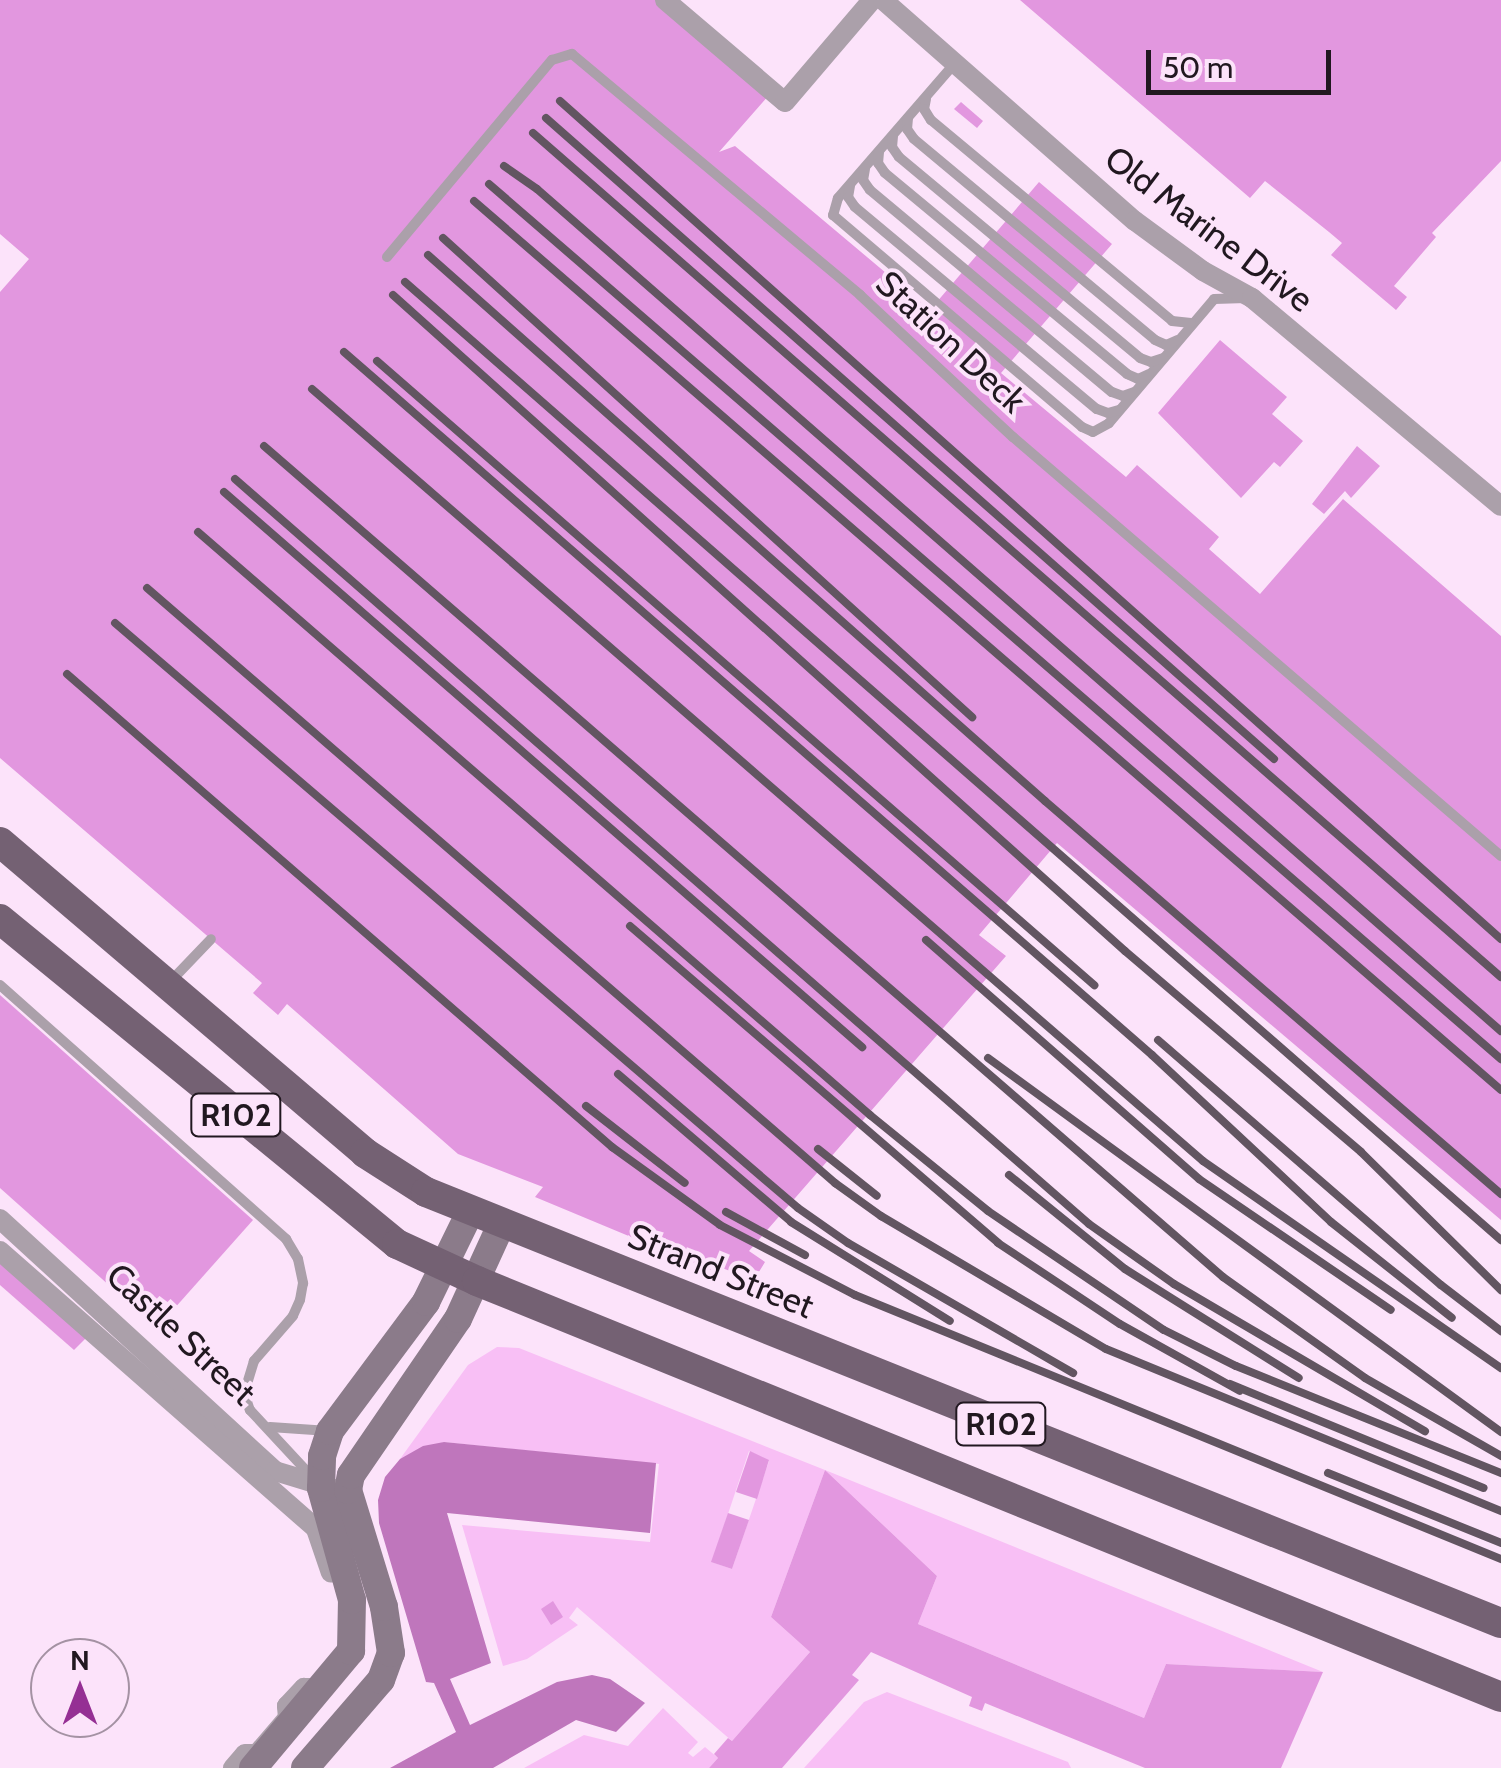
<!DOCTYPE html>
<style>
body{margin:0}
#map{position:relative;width:1501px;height:1768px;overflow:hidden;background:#fce3fa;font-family:Cabin,sans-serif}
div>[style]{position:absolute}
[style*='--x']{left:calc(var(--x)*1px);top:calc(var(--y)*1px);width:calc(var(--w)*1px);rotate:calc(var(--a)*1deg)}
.green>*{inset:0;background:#f8bff5}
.water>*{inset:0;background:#bf76bc}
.building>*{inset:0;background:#e297df}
.lane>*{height:10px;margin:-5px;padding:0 5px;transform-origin:5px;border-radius:5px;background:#aba0aa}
.street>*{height:20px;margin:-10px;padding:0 10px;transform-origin:10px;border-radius:10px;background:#aba0aa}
.secondary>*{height:28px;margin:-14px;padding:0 14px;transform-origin:14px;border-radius:14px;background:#8b7b8a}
.primary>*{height:30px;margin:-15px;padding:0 15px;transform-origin:15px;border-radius:15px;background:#746173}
.rail>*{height:8px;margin:-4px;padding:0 4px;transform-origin:4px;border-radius:4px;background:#625561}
span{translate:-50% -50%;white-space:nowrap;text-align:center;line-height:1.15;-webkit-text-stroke:8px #fce3fa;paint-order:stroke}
.shield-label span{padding:2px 8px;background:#fce3fa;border:2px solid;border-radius:8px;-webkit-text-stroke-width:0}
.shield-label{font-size:32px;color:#211820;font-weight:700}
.street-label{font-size:35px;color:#211820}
.north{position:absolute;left:30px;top:1638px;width:100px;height:100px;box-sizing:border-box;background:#fce3fa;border:2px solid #a492a3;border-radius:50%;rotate:0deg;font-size:28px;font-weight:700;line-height:40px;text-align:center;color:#211820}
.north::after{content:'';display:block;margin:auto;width:35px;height:45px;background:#952f94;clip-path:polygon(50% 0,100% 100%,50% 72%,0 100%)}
.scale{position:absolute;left:1146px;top:50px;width:185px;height:45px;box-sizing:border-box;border:5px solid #211820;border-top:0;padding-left:12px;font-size:30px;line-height:35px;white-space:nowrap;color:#211820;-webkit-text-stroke:8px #fce3fa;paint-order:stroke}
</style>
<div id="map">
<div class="green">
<i style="clip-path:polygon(evenodd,497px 1347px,519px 1348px,825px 1470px,1323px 1672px,1166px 1664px,1144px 1718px,918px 1624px,937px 1576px,825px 1470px,771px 1617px,810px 1652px,732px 1741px,577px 1607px,569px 1618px,578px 1625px,527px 1659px,503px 1666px,462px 1525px,650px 1542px,659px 1464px,444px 1442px,400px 1459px,468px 1365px,497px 1347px,749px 1451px,769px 1461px,732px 1569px,712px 1562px,749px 1451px)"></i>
<i style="clip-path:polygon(887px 1692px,1068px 1762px,1071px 1768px,804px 1768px,864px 1702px)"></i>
<i style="clip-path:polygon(663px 1708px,698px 1742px,688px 1753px,693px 1757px,705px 1747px,718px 1758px,709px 1768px,524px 1768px,584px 1735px,628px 1746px)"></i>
</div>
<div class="water">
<i style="clip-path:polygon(444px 1442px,656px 1463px,650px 1533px,447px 1513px,491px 1663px,450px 1679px,470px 1725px,557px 1682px,592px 1675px,610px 1679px,645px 1703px,616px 1732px,576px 1720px,493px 1768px,390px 1768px,456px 1732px,434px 1683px,426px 1682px,379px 1523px,378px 1500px,385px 1477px,400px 1459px,423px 1446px)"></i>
</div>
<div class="building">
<i style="clip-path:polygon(0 0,660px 0,770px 94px,719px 152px,735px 146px,930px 310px,1039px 182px,1112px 244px,1001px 373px,1126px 477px,1137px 465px,1219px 537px,1209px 549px,1260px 594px,1343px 499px,1501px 636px,1501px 1220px,1057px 843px,979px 935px,1006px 956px,749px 1251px,765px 1262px,754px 1280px,722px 1268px,720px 1274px,535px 1197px,543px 1187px,458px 1154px,287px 1004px,278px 1015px,253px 993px,262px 983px,0 758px,0 292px,29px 259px,0 234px)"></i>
<i style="clip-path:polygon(1020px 0,1501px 0,1501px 161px,1432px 233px,1436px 237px,1394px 286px,1407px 297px,1396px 310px,1331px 255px,1342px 243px,1329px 232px,1265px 181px,1250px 198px)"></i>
<i style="clip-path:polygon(961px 102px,983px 121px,977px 128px,954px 109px)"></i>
<i style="clip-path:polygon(1220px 340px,1287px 397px,1272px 414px,1303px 441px,1280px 467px,1274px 462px,1241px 498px,1158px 413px)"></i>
<i style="clip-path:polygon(1357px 446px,1380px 466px,1351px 498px,1345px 491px,1324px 514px,1312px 504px)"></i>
<i style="clip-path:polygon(0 995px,253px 1220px,157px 1328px,0 1188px)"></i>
<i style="clip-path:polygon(0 1262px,86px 1338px,74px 1350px,0 1285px)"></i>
<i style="clip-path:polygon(750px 1451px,769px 1460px,757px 1499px,736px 1492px)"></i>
<i style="clip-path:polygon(825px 1470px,937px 1576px,918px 1624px,1144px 1718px,1166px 1664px,1323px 1672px,1281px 1768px,1145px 1768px,985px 1703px,982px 1711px,969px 1706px,972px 1697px,871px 1652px,852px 1675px,859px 1680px,782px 1768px,709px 1768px,718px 1758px,714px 1754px,728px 1738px,732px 1741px,810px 1652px,771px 1617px)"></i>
<i style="clip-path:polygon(728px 1513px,749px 1520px,732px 1569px,711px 1562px)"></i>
<i style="clip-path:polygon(553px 1601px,563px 1617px,551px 1625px,541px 1609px)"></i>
</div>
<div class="lane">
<i style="--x:955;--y:63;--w:179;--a:130.9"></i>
<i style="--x:838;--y:198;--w:18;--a:106"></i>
<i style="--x:833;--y:215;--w:327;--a:40.4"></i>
<i style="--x:1082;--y:427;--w:12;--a:24"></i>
<i style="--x:1093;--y:432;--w:18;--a:-29"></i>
<i style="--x:1109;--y:423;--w:162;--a:-49.7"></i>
<i style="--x:1214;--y:299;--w:32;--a:-2"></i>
<i style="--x:926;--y:99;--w:10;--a:101"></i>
<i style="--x:924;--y:109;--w:13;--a:58"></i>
<i style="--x:931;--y:120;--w:314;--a:39.8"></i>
<i style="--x:1172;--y:321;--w:19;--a:6"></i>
<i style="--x:908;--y:118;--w:11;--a:95"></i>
<i style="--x:907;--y:129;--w:12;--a:55"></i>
<i style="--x:914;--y:139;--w:314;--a:39.8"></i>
<i style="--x:1155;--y:340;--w:12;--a:24"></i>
<i style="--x:1166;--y:345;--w:13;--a:-23"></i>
<i style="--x:893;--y:136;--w:11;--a:95"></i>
<i style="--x:892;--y:147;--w:12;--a:55"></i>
<i style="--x:899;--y:157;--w:314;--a:39.8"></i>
<i style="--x:1140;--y:358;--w:12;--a:20"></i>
<i style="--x:1151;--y:362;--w:13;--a:-18"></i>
<i style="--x:879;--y:152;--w:11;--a:95"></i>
<i style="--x:878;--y:163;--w:12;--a:55"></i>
<i style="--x:885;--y:173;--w:315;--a:39.7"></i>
<i style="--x:1127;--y:374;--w:12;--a:24"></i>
<i style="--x:1138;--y:379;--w:12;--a:-24"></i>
<i style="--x:865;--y:169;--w:11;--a:100"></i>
<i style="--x:863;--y:180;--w:12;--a:55"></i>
<i style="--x:870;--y:190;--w:315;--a:39.9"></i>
<i style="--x:1112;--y:392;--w:12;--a:20"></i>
<i style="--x:1123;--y:396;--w:12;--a:-20"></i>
<i style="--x:850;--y:186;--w:11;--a:100"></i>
<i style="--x:848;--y:197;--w:12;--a:55"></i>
<i style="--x:855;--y:207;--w:315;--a:39.9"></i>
<i style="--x:1097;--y:409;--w:12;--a:20"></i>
<i style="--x:1108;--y:413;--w:11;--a:-15"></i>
<i style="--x:387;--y:257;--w:257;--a:-50.1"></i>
<i style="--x:552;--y:60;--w:21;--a:-17"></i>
<i style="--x:572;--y:54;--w:376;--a:39.9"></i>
<i style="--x:860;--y:295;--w:209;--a:42.9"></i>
<i style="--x:1013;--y:437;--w:643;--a:40.65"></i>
<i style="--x:168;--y:984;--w:62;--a:-46.3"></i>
<i style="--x:0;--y:985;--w:383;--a:41.6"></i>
<i style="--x:286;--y:1239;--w:23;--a:59"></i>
<i style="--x:298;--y:1259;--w:25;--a:78"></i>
<i style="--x:303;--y:1283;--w:17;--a:100"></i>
<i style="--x:300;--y:1300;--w:17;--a:114"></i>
<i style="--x:293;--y:1316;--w:60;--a:130.9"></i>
<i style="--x:254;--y:1361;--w:34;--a:107"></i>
<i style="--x:244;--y:1393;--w:18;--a:71"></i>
<i style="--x:250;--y:1410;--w:94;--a:47.2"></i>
<i style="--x:270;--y:1427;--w:59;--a:3.9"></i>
</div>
<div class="street">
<i style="--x:665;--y:0;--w:157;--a:40.4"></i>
<i style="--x:785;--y:102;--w:134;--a:-49.5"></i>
<i style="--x:883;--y:0;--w:335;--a:41.3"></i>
<i style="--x:1135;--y:221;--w:84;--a:36.3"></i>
<i style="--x:1203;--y:271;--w:56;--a:28.9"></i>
<i style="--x:1252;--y:298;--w:324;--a:39.9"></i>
<i style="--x:0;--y:1219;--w:373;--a:42.5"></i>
<i style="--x:275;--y:1471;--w:59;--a:16.9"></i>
<i style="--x:0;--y:1251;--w:421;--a:41.3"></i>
<i style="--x:316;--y:1529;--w:46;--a:71.2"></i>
<i style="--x:233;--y:1768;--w:18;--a:-49"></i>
<i style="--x:245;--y:1754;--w:12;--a:0"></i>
<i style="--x:257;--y:1754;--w:48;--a:-49.3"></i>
<i style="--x:288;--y:1718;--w:12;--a:-95"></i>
<i style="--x:287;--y:1706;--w:25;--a:-47"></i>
<i style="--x:304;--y:1688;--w:7;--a:0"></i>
</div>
<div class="secondary">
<i style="--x:253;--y:1768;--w:153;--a:-50.1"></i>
<i style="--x:351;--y:1651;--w:51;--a:-88.9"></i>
<i style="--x:352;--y:1600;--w:116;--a:-105.5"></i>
<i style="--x:321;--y:1488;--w:32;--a:-88"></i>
<i style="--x:322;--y:1456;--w:26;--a:-72"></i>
<i style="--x:330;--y:1431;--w:161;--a:-53.3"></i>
<i style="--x:426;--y:1302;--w:100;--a:-63.9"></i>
<i style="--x:305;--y:1768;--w:116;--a:-49.2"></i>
<i style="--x:381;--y:1680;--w:29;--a:-70"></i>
<i style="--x:391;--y:1653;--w:47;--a:-98.7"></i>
<i style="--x:384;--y:1607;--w:122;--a:-107.1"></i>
<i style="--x:348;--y:1490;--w:15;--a:-79"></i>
<i style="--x:351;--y:1475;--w:189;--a:-55.6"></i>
<i style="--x:458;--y:1319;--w:103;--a:-65.4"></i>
</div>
<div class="primary">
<i style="--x:0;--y:842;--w:480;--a:40.4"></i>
<i style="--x:365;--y:1153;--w:72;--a:32.6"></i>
<i style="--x:426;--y:1192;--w:1158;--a:21.85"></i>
<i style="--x:0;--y:919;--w:513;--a:39.31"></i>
<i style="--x:397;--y:1244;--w:88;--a:24.8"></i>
<i style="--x:477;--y:1281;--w:1105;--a:22.11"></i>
</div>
<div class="rail">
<i style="--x:560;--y:101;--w:1260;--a:41.69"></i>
<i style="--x:546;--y:118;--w:970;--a:41.36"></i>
<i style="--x:533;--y:133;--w:1284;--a:41.09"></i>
<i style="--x:504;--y:166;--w:40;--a:34.9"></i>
<i style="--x:537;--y:189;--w:1280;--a:41.14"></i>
<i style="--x:489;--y:184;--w:1338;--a:40.85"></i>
<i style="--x:474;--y:201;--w:1358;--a:40.88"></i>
<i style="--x:443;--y:238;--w:714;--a:42.16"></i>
<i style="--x:428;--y:255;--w:824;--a:41.51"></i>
<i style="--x:1045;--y:801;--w:602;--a:40.76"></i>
<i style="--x:405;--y:282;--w:1456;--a:41.16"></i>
<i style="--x:393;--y:295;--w:983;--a:41.87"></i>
<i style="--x:1125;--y:951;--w:310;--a:40.4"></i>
<i style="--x:1361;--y:1152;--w:197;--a:44.6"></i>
<i style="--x:344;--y:352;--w:1071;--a:41.02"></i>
<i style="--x:1152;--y:1055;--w:245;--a:43"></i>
<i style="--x:1331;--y:1222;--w:154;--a:38.4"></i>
<i style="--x:377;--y:361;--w:951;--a:41.03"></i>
<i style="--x:312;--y:389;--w:1179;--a:40.91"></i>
<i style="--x:1203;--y:1161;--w:363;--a:34.8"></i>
<i style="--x:264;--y:446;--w:1269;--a:40.91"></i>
<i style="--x:1223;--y:1277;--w:174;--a:35.4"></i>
<i style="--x:1365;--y:1378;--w:157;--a:29.8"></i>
<i style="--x:235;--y:479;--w:1133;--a:41.1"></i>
<i style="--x:1089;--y:1224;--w:104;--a:35.2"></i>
<i style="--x:1174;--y:1284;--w:291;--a:30.4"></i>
<i style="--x:224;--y:492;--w:846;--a:41.02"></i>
<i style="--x:198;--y:532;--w:890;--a:40.94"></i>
<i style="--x:870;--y:1115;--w:152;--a:39.1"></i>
<i style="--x:988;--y:1211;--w:212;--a:34.1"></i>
<i style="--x:1164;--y:1330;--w:80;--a:26.6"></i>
<i style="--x:1236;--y:1366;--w:286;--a:22"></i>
<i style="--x:147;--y:588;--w:910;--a:40.85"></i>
<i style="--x:835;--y:1183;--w:57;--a:35.7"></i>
<i style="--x:881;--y:1216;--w:261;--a:30.6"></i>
<i style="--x:1106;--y:1349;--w:427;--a:22.3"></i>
<i style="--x:115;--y:623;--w:899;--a:40.58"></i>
<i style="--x:798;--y:1208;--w:61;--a:35"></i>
<i style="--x:848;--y:1243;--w:260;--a:30"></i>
<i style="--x:67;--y:674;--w:722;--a:40.95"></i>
<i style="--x:612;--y:1147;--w:133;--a:35.8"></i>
<i style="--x:720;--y:1225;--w:152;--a:27.4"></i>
<i style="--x:855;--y:1295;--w:698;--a:22.23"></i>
<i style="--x:630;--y:926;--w:486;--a:40.7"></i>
<i style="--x:998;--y:1243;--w:146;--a:33.6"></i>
<i style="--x:1120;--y:1324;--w:137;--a:29.2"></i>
<i style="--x:926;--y:940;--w:363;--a:41.2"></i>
<i style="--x:1199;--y:1179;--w:232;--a:34.3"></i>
<i style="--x:1158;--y:1040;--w:374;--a:40.9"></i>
<i style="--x:1441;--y:1285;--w:76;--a:37.5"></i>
<i style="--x:988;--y:1058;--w:635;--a:36.09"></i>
<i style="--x:618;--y:1074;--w:228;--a:40.5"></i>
<i style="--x:791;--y:1222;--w:187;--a:31.9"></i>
<i style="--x:586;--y:1106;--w:125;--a:37.9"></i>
<i style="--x:818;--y:1149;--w:75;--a:38.5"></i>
<i style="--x:1009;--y:1175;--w:149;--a:39"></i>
<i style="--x:1125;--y:1269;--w:205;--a:32.1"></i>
<i style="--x:726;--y:1212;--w:90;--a:28.6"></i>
<i style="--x:1230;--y:1384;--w:274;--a:22.3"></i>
<i style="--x:1328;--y:1473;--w:187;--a:22"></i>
</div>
<div class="shield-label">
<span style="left:236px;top:1115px">R102</span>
<span style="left:1001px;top:1424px">R102</span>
</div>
<div class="street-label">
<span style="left:1209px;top:229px;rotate:37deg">Old Marine Drive</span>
<span style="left:951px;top:342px;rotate:43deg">Station Deck</span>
<span style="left:721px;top:1271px;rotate:22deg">Strand Street</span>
<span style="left:181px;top:1334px;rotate:43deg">Castle Street</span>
</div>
<div class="north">N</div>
<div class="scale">50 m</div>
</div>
